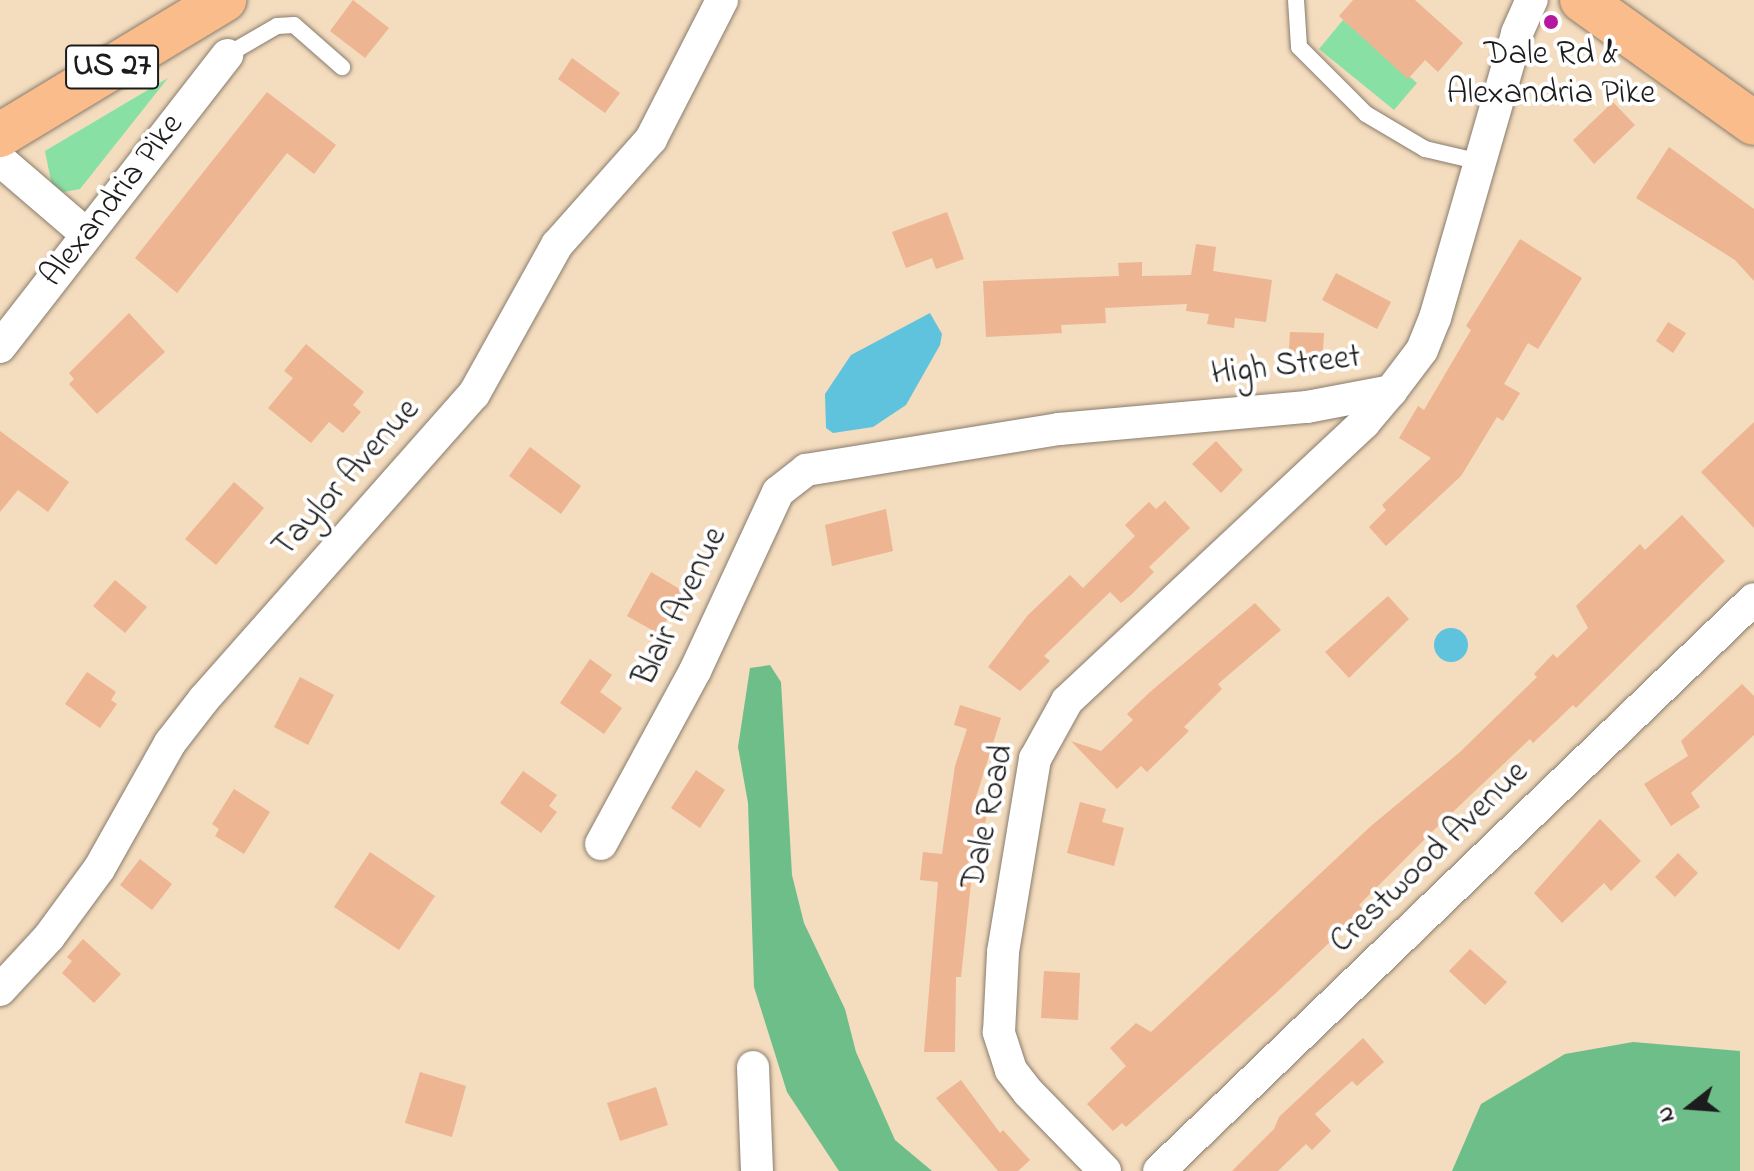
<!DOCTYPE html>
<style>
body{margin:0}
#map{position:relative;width:1754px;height:1171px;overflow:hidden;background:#f4dcbe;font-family:"Indie Flower",sans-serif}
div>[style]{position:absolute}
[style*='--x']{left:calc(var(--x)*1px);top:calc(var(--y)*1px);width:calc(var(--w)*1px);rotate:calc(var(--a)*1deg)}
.green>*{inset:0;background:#88e0a4}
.forest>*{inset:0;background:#6ebe8a}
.water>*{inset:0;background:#5fc3dd}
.round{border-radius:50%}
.building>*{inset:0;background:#edb591}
.roads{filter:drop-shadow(0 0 2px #887c6d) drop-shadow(0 0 2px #887c6d)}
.lane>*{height:16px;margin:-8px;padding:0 8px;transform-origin:8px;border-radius:8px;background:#fff}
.street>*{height:32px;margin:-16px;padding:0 16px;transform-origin:16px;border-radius:16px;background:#fff}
.primary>*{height:44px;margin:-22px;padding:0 22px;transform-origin:22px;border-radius:22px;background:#f9bc8a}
.dots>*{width:22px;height:22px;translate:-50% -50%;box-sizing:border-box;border:4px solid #fff;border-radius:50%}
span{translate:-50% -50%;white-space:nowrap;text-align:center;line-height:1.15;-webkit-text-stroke:8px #fff;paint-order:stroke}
.shield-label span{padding:2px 6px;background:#fff;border:2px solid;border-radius:6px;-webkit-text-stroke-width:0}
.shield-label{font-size:32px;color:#1c1c1c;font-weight:700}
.poi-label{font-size:34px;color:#1c1c1c}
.street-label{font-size:34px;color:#1c1c1c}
.north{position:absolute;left:1650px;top:1067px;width:80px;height:80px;-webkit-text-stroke:6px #fff;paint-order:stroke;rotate:253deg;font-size:22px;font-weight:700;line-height:32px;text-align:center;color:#1c1c1c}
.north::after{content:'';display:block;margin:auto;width:28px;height:36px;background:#1c1c1c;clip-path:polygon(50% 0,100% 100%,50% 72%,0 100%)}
</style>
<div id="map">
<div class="green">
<i style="clip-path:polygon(1343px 20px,1417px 83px,1394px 110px,1319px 49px)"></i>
<i style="clip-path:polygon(168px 78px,80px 189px,64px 192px,52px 186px,45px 151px)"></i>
</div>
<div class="forest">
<i style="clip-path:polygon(770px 665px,781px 682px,792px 875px,804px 923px,845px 1009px,856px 1052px,895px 1140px,932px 1171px,839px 1171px,787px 1092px,754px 987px,748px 803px,738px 747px,750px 668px)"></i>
<i style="clip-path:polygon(1633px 1042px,1740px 1051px,1740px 1171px,1452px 1171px,1481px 1104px,1565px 1054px)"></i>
</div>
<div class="water">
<i style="clip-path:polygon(930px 313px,942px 334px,940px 345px,906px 405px,873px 427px,833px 433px,826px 428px,825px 394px,851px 355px)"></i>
<i class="round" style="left:1434px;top:628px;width:34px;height:34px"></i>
</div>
<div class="building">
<i style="clip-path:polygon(353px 0,389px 28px,365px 58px,330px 31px)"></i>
<i style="clip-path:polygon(1353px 0,1415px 0,1463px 43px,1438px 72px,1425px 60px,1408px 79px,1339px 16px)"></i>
<i style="clip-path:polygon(572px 58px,620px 93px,605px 113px,558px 79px)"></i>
<i style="clip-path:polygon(267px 92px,336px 145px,314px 174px,287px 153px,177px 293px,135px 258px)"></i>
<i style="clip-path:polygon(1613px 102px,1635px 125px,1594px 164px,1573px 140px)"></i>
<i style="clip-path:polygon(1669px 147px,1754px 209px,1754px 281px,1735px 260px,1636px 198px)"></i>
<i style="clip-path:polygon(947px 212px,964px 259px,936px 269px,932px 258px,906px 268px,892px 232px)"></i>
<i style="clip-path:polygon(1520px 239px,1582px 278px,1538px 349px,1528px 343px,1504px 384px,1520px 393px,1503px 421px,1497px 417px,1461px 476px,1386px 546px,1369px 527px,1386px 510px,1382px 505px,1431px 458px,1399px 438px,1418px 406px,1424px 410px,1471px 330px,1466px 326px)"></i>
<i style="clip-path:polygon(1196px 244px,1216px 247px,1213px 271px,1272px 280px,1266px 322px,1235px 318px,1234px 328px,1207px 324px,1209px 314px,1186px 311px,1187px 304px,1105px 308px,1106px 323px,1061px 325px,1062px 333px,986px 337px,983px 281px,1119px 276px,1118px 263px,1142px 262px,1142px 276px,1191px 275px)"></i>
<i style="clip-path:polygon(1336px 273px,1391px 302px,1377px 329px,1322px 300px)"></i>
<i style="clip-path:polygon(129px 313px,165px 352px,97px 414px,69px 384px,74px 379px,69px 373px)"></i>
<i style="clip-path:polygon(1668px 322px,1686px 333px,1673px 353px,1656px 341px)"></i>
<i style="clip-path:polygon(1290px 332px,1324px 333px,1322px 365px,1288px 364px)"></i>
<i style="clip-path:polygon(306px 344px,364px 392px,353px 405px,361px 412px,343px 433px,329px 422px,311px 443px,268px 408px,293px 378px,284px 371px)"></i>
<i style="clip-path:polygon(1754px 422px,1754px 528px,1701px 472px)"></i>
<i style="clip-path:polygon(0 431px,69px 482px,48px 512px,18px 490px,0 512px)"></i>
<i style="clip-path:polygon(1216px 441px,1243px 470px,1221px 493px,1192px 464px)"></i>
<i style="clip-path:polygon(530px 447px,581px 486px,561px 514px,509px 476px)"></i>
<i style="clip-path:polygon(234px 482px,264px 508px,216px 565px,185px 539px)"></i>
<i style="clip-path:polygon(1165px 501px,1190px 528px,1149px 567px,1154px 572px,1131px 595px,1121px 603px,1110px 592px,1044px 656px,1050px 661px,1020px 691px,988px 667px,1028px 615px,1070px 575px,1083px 588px,1135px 536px,1125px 525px,1149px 502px,1156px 509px)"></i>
<i style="clip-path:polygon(886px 509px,893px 551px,832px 566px,825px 525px)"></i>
<i style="clip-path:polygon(1682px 515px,1725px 561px,1576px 708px,1573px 705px,1533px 743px,1530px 739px,1437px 827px,1359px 905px,1364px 910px,1276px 993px,1126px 1127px,1122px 1123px,1113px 1131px,1087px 1104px,1126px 1066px,1110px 1048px,1136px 1023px,1151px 1032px,1371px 826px,1460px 752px,1537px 677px,1534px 674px,1553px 654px,1557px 658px,1588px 628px,1576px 606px,1640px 544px,1645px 550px)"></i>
<i style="clip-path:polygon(651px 572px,683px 591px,659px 634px,627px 616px)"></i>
<i style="clip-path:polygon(115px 580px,147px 607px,125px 633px,93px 606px)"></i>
<i style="clip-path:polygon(1388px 596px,1409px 619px,1349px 678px,1325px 652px)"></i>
<i style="clip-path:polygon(1255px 603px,1281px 630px,1218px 684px,1222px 689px,1184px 727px,1189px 731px,1147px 772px,1141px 766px,1117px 789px,1071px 741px,1101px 751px,1133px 720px,1127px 714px,1150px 692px)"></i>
<i style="clip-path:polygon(590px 659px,612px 675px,600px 692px,622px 708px,604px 734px,560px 703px)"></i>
<i style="clip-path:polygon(87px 672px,116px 692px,111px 700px,117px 704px,100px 728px,65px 704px)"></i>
<i style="clip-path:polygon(300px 677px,334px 695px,308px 745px,274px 727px)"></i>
<i style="clip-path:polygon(1742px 684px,1754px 696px,1754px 735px,1691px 793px,1700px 807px,1671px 826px,1644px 784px,1688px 756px,1681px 741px)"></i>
<i style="clip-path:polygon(960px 705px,1001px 718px,972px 810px,987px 813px,983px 837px,976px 836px,961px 977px,956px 977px,955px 1052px,924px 1052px,938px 882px,920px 880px,923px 852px,942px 854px,955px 766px,967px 729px,954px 725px)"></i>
<i style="clip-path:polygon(696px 770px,725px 790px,700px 828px,671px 808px)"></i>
<i style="clip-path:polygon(523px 771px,557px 795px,549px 806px,557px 812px,541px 833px,500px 803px)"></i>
<i style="clip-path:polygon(234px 789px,270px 812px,244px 854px,215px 836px,219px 829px,212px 824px)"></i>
<i style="clip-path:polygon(1080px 802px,1106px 809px,1102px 822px,1124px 828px,1114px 866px,1067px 853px)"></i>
<i style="clip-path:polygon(1600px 819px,1641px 861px,1611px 891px,1604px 883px,1562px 923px,1534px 893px)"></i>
<i style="clip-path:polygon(370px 852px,435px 896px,399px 950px,334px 907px)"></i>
<i style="clip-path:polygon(1678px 853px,1698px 873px,1675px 897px,1655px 877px)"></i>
<i style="clip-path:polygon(140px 859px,172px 884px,152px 910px,120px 885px)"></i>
<i style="clip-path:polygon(83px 939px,121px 974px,94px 1003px,62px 973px,72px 961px,67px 957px)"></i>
<i style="clip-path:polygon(1470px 949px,1507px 982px,1485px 1005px,1449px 971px)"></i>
<i style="clip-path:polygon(1044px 971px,1080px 973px,1078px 1020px,1041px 1018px)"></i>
<i style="clip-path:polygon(1363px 1038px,1384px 1062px,1357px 1086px,1352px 1081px,1315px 1114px,1331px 1131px,1312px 1150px,1306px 1144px,1278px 1171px,1232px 1171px,1274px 1129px,1279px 1117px)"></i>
<i style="clip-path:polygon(420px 1072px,466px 1086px,452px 1137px,405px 1123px)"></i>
<i style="clip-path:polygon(961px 1080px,1000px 1133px,1003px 1130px,1030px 1160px,1018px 1171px,998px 1171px,936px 1098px)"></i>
<i style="clip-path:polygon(656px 1087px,668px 1125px,620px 1141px,607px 1103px)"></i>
</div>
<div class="roads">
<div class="lane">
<i style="--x:1296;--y:0;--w:47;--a:86.3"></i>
<i style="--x:1299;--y:47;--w:95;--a:45"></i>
<i style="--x:1366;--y:114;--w:69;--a:30.7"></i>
<i style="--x:1425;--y:149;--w:57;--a:13.1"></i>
<i style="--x:227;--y:55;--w:58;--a:-30.1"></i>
<i style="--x:277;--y:26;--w:17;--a:-3"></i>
<i style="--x:294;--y:25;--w:64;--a:41.2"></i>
</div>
<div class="street">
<i style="--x:0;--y:160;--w:113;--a:40.7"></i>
<i style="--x:0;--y:347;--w:370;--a:-52.1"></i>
<i style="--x:601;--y:844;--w:197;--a:-61.5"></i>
<i style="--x:695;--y:671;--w:197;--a:-65.1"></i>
<i style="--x:778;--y:492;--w:36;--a:-38"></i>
<i style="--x:806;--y:470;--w:256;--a:-9.2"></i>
<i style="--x:1059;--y:429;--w:249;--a:-5.1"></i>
<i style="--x:1307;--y:407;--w:86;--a:-10.8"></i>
<i style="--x:1391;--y:391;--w:51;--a:-52.9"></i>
<i style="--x:1422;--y:350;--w:35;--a:-68"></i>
<i style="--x:1435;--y:318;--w:297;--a:-73.9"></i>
<i style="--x:1517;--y:33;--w:36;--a:-66"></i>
<i style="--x:0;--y:990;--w:72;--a:-47.2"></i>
<i style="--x:49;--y:937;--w:84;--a:-53.7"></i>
<i style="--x:99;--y:869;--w:145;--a:-60.6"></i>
<i style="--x:170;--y:743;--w:56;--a:-52.3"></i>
<i style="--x:204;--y:699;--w:407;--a:-48.5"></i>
<i style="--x:474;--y:394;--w:171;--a:-60.9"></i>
<i style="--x:557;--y:245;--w:142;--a:-48.4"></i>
<i style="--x:651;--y:139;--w:156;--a:-62.9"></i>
<i style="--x:753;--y:1067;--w:104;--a:87.8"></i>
<i style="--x:1105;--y:1171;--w:110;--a:-134.3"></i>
<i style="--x:1028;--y:1092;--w:28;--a:-128"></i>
<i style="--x:1011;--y:1070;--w:40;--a:-108"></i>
<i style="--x:999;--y:1032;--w:80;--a:-87.1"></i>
<i style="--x:1003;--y:952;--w:196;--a:-80.6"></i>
<i style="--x:1035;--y:759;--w:66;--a:-61.1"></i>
<i style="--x:1067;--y:701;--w:407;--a:-43.1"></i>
<i style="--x:1364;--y:423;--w:42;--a:-49.8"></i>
<i style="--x:1159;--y:1171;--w:825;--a:-43.87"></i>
</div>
<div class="primary">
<i style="--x:1582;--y:0;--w:211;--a:35.6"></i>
<i style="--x:0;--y:135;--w:262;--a:-31.1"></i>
</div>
</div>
<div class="dots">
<i style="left:1551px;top:22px;background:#b5179e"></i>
</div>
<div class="shield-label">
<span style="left:112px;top:67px">US 27</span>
</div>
<div class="poi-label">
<span style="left:1551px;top:75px">Dale Rd &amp;<br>Alexandria Pike</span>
</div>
<div class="street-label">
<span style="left:113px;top:201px;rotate:-52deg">Alexandria Pike</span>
<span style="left:1286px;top:367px;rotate:-7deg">High Street</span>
<span style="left:347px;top:479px;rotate:-48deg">Taylor Avenue</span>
<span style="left:681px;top:607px;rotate:-64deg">Blair Avenue</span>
<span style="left:989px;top:817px;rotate:-78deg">Dale Road</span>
<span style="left:1430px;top:858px;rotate:-44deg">Crestwood Avenue</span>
</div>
<div class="north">N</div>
</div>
